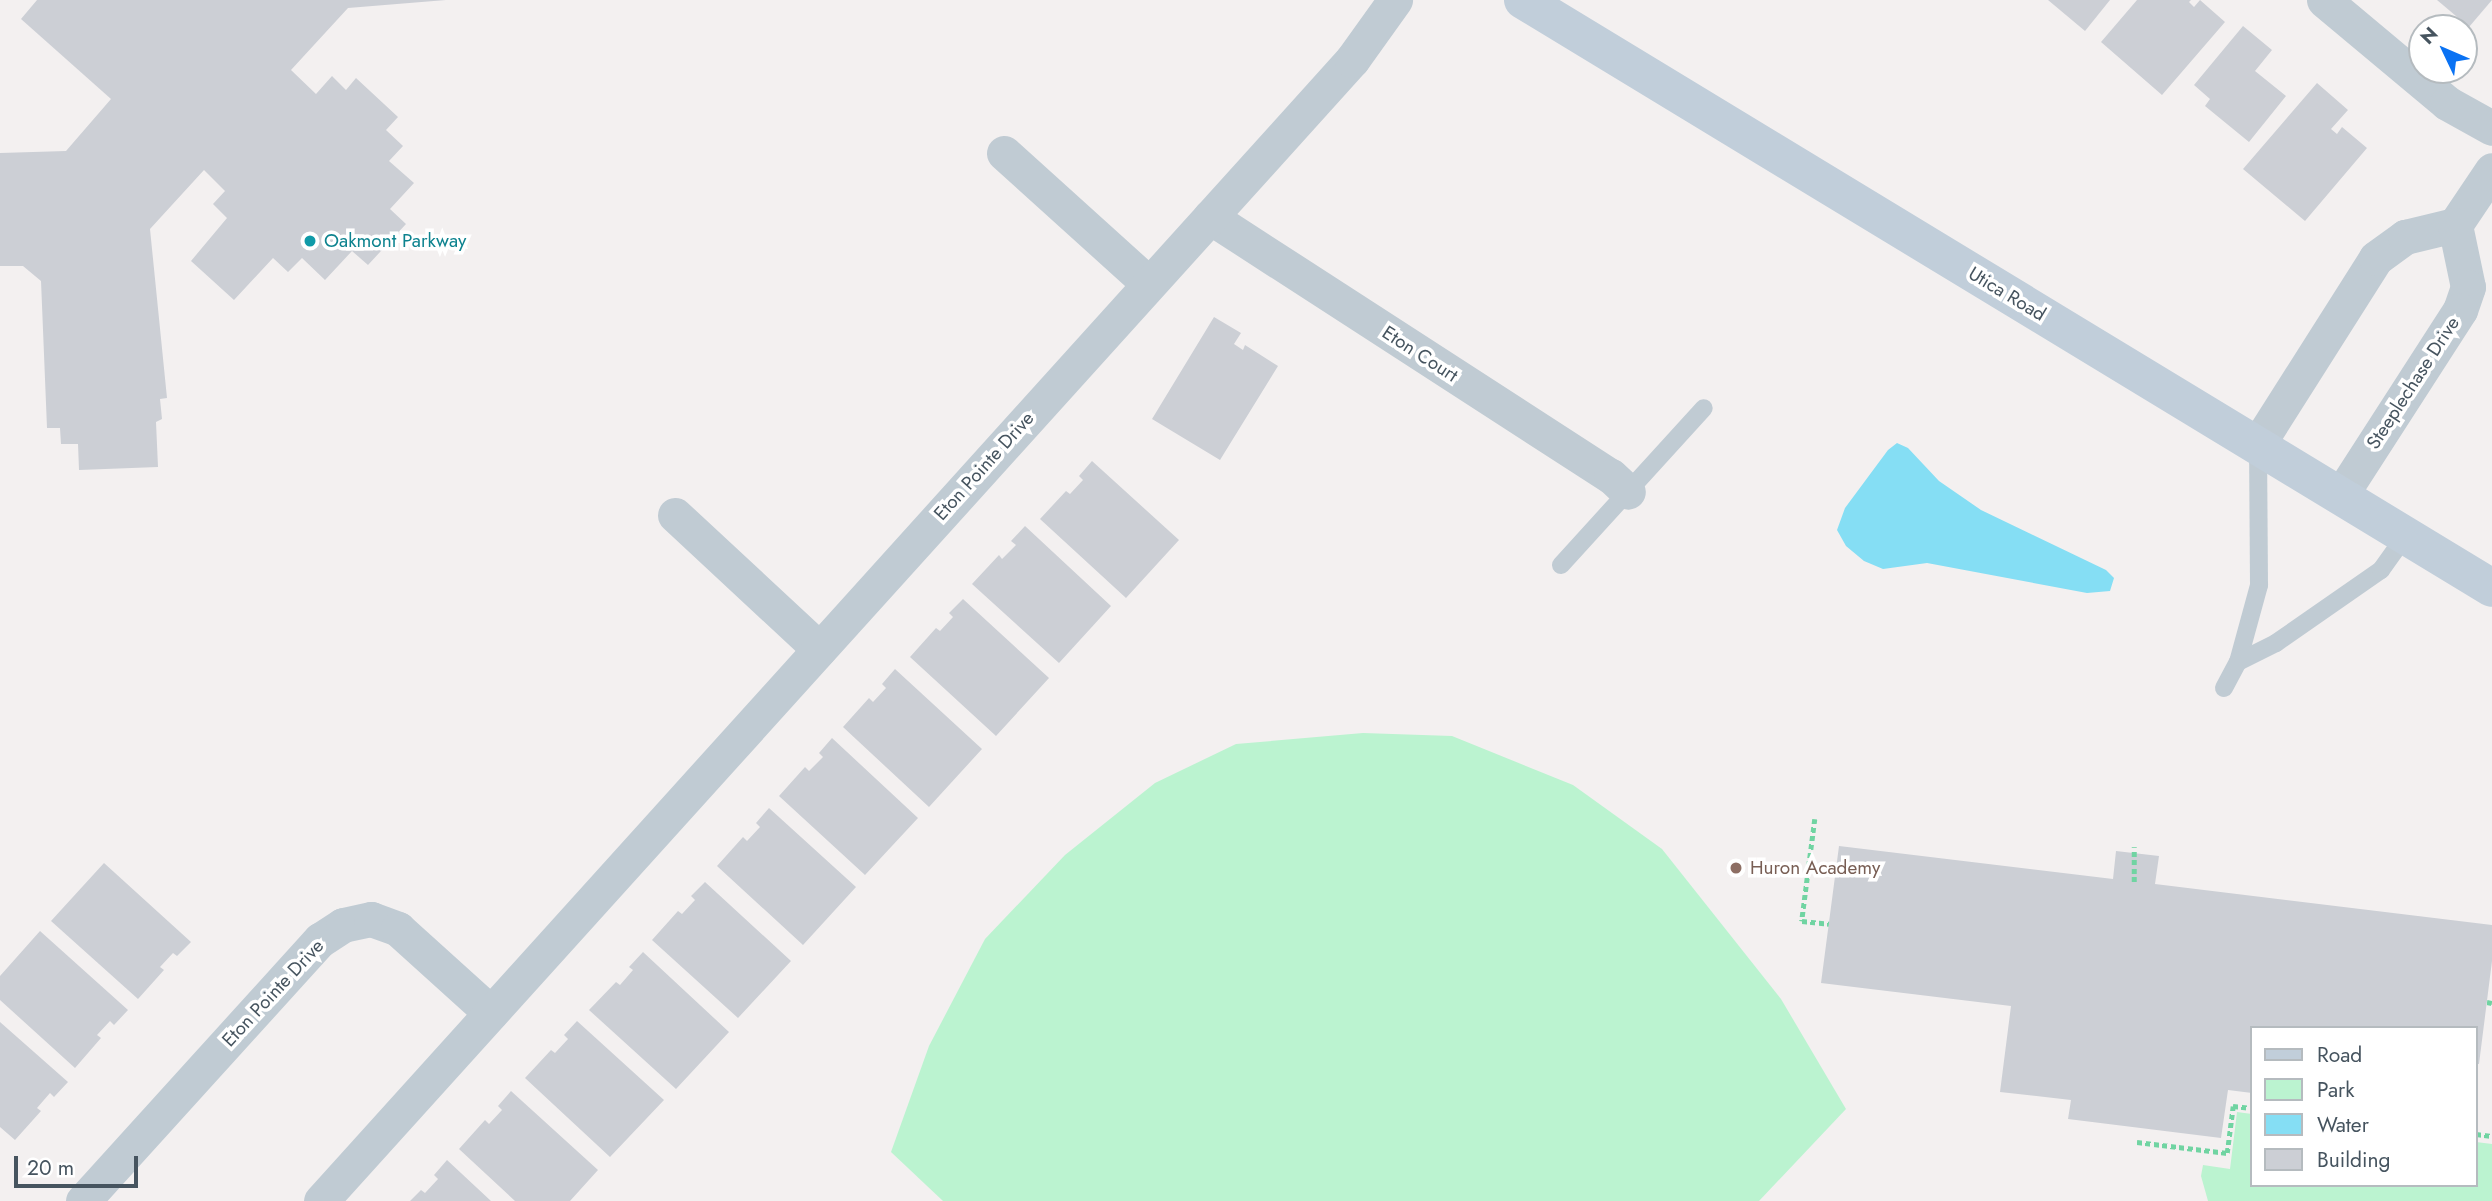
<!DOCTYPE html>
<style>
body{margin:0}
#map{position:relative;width:2492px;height:1201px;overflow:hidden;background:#f3f0f0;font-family:Jost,sans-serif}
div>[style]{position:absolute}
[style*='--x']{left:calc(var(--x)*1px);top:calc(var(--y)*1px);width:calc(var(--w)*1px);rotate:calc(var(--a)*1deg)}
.green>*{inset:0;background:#bbf3d0}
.water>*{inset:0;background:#85def4}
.building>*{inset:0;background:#cccfd5}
.path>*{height:4.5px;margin-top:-2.25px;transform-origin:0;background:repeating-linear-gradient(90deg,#70d4a2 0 5px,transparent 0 8.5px)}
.lane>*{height:18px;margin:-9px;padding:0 9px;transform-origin:9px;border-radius:9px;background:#c0cbd3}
.street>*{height:35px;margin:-17.5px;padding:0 17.5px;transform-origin:17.5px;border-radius:17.5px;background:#c0cbd3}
.secondary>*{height:38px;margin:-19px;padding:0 19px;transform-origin:19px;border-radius:19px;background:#c1ceda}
.dots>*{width:19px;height:19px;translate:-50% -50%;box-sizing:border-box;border:4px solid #fff;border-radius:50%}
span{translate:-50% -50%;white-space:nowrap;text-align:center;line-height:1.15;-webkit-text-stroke:7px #fff;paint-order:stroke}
.culture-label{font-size:19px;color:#0d838f}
.left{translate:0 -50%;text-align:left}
.street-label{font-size:19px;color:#46545f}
.education-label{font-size:19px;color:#785e54}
.legend{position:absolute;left:2250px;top:1026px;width:228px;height:161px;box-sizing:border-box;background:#fff;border:2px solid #b5bbbf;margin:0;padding:9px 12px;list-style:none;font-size:21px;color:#46545f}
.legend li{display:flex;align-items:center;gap:14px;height:35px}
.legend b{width:35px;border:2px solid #b5bbbf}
.north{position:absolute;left:2408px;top:14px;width:70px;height:70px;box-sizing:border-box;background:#fff;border:2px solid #b5bbbf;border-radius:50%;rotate:314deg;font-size:19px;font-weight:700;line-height:28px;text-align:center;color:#46545f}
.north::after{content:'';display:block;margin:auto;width:24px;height:32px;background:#0a72f3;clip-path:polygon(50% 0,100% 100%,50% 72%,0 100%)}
.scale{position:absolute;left:14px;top:1156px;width:124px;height:32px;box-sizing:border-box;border:4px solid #46545f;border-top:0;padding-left:9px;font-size:21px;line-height:24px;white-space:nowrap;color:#46545f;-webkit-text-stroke:5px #fff;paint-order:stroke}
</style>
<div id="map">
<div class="green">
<i style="clip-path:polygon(1363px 733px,1452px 736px,1573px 785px,1662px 849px,1781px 999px,1846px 1109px,1759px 1201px,943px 1201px,891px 1152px,929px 1046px,985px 939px,1065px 855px,1155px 783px,1236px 744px)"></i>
<i style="clip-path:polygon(2237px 1112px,2252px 1114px,2252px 1185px,2476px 1185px,2476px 1142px,2492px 1144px,2492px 1201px,2208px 1201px,2201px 1176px,2203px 1165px,2230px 1169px)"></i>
</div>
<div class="water">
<i style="clip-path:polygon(1897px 443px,1908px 448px,1939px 481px,1981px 510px,2106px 570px,2114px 578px,2110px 591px,2087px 593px,1927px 563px,1883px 569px,1864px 561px,1846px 546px,1837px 530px,1845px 508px,1888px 450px)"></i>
</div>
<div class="building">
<i style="clip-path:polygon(37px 0,446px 0,348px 8px,291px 70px,316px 94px,332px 76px,346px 90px,356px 78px,398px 117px,386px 130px,403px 146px,389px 161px,414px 183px,390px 209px,406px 224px,368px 265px,352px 251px,325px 280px,302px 258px,288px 272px,273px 258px,234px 300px,191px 261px,227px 218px,213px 204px,225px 191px,204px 170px,150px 229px,167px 398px,160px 399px,162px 419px,156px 422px,158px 467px,79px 470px,78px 444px,61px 444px,60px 428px,47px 428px,41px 281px,23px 266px,0 266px,0 153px,66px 151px,111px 99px,21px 19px)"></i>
<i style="clip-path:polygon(2048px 0,2110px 0,2085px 31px)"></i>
<i style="clip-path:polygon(2137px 0,2191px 0,2189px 2px,2194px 7px,2200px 0,2225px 22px,2162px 95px,2101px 42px)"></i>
<i style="clip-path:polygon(2437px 0,2492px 0,2469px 27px)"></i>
<i style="clip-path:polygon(2243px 26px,2272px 50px,2255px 71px,2286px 96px,2249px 142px,2205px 106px,2210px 99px,2194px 85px)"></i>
<i style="clip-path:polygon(2317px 83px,2348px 110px,2331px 129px,2337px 134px,2342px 127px,2367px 148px,2305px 221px,2243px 169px)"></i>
<i style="clip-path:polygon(1214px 317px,1241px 333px,1234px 344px,1243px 350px,1245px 345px,1278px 366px,1220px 460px,1152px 419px)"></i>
<i style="clip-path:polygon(1092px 461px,1179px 540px,1126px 598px,1040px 519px,1066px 491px,1070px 494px,1083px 480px,1079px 476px)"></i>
<i style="clip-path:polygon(1025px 526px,1111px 606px,1059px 663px,972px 584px,999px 555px,1002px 559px,1016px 545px,1011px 541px)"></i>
<i style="clip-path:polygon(963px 599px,1049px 678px,996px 736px,910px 657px,936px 628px,940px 631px,953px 617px,949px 613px)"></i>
<i style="clip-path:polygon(895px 669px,982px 749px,929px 807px,843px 727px,869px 698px,873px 702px,886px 688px,882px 684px)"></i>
<i style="clip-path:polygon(832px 738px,918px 818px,865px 875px,779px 796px,805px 767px,809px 771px,823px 757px,819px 753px)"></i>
<i style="clip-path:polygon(769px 808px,856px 887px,803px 945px,717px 866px,743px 837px,747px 841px,760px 827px,756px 823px)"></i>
<i style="clip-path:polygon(1839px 846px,2113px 879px,2116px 851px,2159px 856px,2155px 884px,2492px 925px,2492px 961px,2479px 1064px,2476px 1064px,2476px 1028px,2252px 1028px,2252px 1093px,2228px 1090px,2221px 1138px,2068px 1119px,2071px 1100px,2000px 1092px,2011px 1006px,1821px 983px)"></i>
<i style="clip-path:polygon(104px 863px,191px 942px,177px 956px,173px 953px,160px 967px,164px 970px,138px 999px,51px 921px)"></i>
<i style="clip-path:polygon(705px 882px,791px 961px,738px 1018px,652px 940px,678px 911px,682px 914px,695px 900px,691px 896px)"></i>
<i style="clip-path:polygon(40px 931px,128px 1010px,114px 1025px,110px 1021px,97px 1035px,101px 1038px,75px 1068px,0 1000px,0 976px)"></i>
<i style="clip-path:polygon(643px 952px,729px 1032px,676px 1089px,589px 1010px,616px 982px,620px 985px,633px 970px,629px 967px)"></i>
<i style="clip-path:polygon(577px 1021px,664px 1100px,610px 1157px,525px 1078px,551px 1050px,555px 1053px,568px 1039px,564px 1035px)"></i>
<i style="clip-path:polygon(0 1022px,68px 1082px,54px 1097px,50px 1093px,37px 1108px,41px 1111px,15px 1140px,0 1127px)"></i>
<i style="clip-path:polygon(511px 1091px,598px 1170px,570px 1201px,515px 1201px,459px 1149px,485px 1120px,489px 1124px,502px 1110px,498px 1106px)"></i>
<i style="clip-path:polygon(447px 1160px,491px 1201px,410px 1201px,421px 1190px,425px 1193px,438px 1179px,434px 1175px)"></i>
</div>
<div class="path">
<i style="--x:1815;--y:819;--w:103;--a:97.3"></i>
<i style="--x:1802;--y:921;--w:27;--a:6"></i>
<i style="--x:2134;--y:882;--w:35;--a:-90"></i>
<i style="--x:2487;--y:1002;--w:5;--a:11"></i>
<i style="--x:2476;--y:1134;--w:16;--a:7"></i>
<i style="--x:2137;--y:1142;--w:91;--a:7"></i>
<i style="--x:2227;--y:1153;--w:47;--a:-82.7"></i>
<i style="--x:2233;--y:1106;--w:19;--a:6"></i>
</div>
<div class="lane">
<i style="--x:1561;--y:565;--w:212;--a:-47.7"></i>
<i style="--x:2238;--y:662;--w:80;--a:-74.7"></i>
<i style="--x:2259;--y:585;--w:141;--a:-90.4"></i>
<i style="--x:2224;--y:688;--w:30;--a:-62"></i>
<i style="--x:2238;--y:662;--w:42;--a:-26.6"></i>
<i style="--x:2276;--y:643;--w:128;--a:-34.8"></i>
<i style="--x:2381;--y:570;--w:43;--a:-54.5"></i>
</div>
<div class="street">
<i style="--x:2324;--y:0;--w:160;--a:39.9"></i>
<i style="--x:2447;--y:103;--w:51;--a:29.1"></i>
<i style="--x:1004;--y:153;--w:195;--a:42.1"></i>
<i style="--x:1210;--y:217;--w:477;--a:32.9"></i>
<i style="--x:1611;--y:476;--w:23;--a:43"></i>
<i style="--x:2455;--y:225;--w:66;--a:-56.1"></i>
<i style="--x:2258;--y:444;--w:220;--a:-57.6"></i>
<i style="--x:2376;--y:258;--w:36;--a:-36"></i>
<i style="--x:2405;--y:237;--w:51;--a:-13.5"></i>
<i style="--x:2455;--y:225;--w:63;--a:78.2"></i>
<i style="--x:2468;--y:287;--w:24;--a:109"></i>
<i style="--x:2460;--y:310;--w:220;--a:122.8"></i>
<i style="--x:675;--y:515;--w:197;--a:42.9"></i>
<i style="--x:83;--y:1201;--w:353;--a:-47.8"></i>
<i style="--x:320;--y:940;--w:27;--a:-33"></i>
<i style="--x:343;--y:925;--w:29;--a:-12"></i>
<i style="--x:371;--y:919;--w:29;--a:20"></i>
<i style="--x:398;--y:929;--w:125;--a:42.1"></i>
<i style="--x:321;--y:1201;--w:1538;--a:-47.9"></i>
<i style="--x:1352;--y:60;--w:74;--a:-54.4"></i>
</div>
<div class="secondary">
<i style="--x:1523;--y:0;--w:1133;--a:31.25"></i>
</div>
<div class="dots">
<i style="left:310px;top:241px;background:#0f9aa8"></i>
<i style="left:1736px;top:868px;background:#8d6e63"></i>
</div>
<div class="culture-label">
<span class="left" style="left:324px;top:241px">Oakmont Parkway</span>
</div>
<div class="street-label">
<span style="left:2007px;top:294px;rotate:31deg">Utica Road</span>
<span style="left:1420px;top:354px;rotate:33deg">Eton Court</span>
<span style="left:2413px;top:383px;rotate:-57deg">Steeplechase Drive</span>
<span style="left:984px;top:466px;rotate:-48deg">Eton Pointe Drive</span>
<span style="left:273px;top:993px;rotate:-47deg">Eton Pointe Drive</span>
</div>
<div class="education-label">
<span class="left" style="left:1750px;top:868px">Huron Academy</span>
</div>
<ul class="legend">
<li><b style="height:9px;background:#c1ceda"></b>Road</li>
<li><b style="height:19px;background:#bbf3d0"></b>Park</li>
<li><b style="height:19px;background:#85def4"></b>Water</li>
<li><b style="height:19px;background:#cccfd5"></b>Building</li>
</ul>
<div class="north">N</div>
<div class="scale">20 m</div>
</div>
